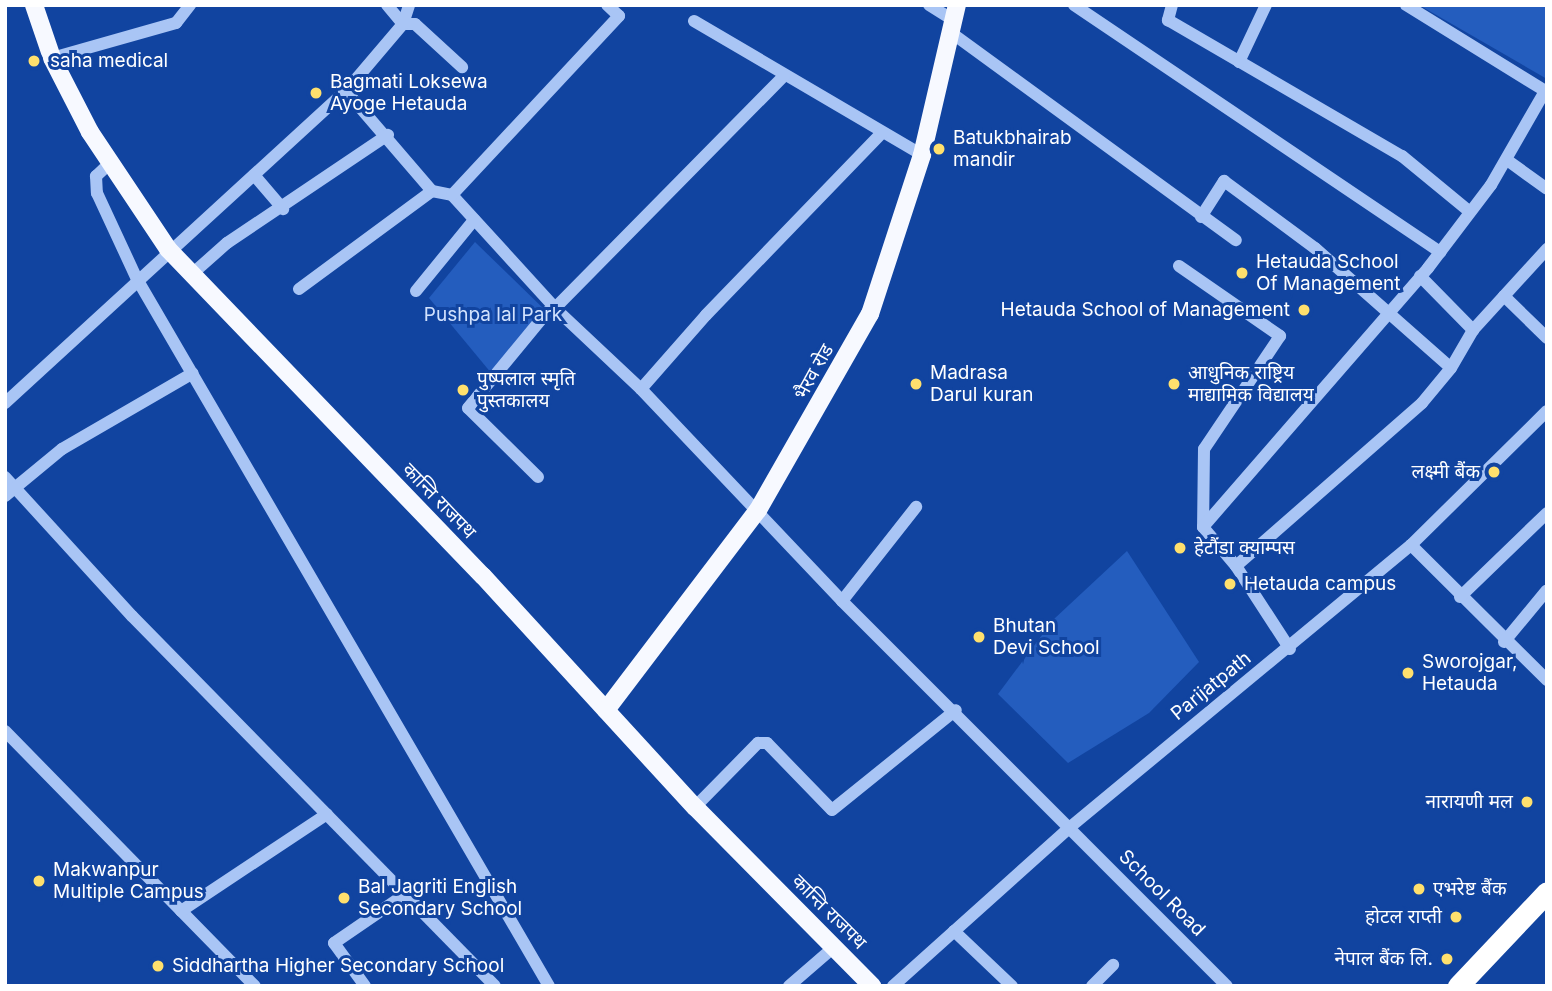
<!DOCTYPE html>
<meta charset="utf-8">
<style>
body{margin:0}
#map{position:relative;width:1552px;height:991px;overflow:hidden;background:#1144a0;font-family:Inter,"Noto Sans Devanagari",sans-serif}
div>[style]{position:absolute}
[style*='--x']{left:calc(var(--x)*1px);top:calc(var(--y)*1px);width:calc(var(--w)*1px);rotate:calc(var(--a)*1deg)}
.green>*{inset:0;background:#245dbe}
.minor>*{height:12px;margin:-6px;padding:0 6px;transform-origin:6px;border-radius:6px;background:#a9c5f5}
.major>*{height:18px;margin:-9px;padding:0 9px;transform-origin:9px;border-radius:9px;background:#f7f9ff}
.highway>*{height:21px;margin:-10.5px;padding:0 10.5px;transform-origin:10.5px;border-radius:10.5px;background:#fff}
.dots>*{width:19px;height:19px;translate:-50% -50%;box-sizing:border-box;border:4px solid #1144a0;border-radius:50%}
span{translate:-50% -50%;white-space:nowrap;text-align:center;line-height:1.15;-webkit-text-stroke:6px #1144a0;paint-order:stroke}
.poi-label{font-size:19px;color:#fff}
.left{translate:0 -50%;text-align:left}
.right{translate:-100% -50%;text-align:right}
.park-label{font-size:19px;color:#d2e2fe}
.street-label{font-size:19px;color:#fff}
.frame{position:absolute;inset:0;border:7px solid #fff;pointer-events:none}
</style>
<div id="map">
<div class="green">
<i style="clip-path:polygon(1419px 5px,1547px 5px,1547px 79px)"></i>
<i style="clip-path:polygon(475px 242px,547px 312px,492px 374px,429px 298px)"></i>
<i style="clip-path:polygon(1127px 551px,1199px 662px,1149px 713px,1068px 763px,998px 694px,1054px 619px)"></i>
</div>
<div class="minor">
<i style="--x:387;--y:5;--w:25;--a:50"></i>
<i style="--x:403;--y:24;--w:12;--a:0"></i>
<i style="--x:415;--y:24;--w:64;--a:42.5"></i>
<i style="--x:929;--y:5;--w:31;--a:32"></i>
<i style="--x:1074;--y:5;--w:442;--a:34"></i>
<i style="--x:1172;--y:5;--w:16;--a:105"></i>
<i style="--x:1168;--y:20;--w:271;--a:30.2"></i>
<i style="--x:1402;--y:156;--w:88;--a:39.5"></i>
<i style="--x:1406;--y:5;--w:166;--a:31.7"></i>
<i style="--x:694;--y:21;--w:264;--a:30.4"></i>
<i style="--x:953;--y:34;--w:350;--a:36.1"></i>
<i style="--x:52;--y:58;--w:129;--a:-15.8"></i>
<i style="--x:176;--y:23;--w:23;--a:-52"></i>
<i style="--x:1239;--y:62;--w:63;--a:-64.7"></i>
<i style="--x:346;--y:91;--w:132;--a:49.3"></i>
<i style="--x:432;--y:191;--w:20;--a:11"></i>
<i style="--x:452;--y:195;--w:157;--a:47.6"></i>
<i style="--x:558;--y:311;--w:114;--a:43.2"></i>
<i style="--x:641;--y:389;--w:292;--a:46.5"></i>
<i style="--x:842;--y:601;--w:544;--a:45"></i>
<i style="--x:1507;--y:160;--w:49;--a:35.9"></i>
<i style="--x:109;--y:164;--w:18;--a:137"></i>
<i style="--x:96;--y:176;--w:17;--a:87"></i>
<i style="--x:97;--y:193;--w:95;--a:65.1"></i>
<i style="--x:137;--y:279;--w:818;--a:59.77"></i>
<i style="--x:254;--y:175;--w:45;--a:49.5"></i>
<i style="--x:452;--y:195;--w:245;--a:-47"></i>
<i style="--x:619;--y:16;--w:16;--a:-137"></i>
<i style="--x:1201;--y:217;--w:43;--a:-57.4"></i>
<i style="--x:1224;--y:181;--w:113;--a:36.4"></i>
<i style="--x:1315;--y:248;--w:181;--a:41.4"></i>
<i style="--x:1179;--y:266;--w:123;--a:34.7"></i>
<i style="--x:1280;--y:336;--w:136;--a:123.9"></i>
<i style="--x:1204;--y:449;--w:78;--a:90.7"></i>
<i style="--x:1203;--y:527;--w:51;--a:49.8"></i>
<i style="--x:1236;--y:566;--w:99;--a:57"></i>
<i style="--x:192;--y:274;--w:47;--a:-41.5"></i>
<i style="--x:227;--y:243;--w:194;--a:-33.9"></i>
<i style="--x:1420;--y:276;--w:76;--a:45.5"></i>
<i style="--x:299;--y:289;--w:165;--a:-36.4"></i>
<i style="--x:416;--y:291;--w:92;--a:-50.8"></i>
<i style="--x:1504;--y:296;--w:60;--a:44.3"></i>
<i style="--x:556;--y:307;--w:325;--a:-45.4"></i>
<i style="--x:641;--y:389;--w:98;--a:-48.7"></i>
<i style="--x:706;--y:315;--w:253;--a:-46"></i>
<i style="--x:5;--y:403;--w:462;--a:-42.5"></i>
<i style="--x:346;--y:91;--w:88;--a:-49.6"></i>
<i style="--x:403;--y:24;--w:20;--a:-72"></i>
<i style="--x:5;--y:477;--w:188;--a:47.6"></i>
<i style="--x:132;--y:616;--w:518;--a:45.55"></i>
<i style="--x:538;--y:477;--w:98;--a:-135.4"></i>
<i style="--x:468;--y:408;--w:124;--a:-50.5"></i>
<i style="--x:547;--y:312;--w:11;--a:-5"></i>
<i style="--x:5;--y:496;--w:74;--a:-39.5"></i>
<i style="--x:62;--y:449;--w:151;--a:-30.1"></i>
<i style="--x:1203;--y:527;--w:343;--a:-49"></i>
<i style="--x:1428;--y:268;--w:104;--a:-52.8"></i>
<i style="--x:1491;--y:185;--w:108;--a:-60.1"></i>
<i style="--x:1411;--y:545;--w:192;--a:44.8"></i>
<i style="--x:1236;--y:566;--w:247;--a:-41.2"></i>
<i style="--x:1422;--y:403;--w:45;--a:-50.4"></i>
<i style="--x:1451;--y:368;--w:44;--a:-59.9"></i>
<i style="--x:1473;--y:330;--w:110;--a:-47.6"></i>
<i style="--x:1460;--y:597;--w:121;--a:-44"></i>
<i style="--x:842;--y:601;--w:120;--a:-51.8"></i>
<i style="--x:1504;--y:642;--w:67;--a:-50.4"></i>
<i style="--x:5;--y:731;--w:357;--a:45.6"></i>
<i style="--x:695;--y:807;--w:90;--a:-45.5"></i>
<i style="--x:758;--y:743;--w:9;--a:0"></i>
<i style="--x:767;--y:743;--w:93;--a:45.9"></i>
<i style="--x:832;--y:810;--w:159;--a:-38.9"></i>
<i style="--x:181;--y:911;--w:175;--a:-33.6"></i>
<i style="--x:954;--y:931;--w:80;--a:43.5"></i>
<i style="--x:365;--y:986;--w:53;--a:-125.8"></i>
<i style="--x:334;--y:943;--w:88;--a:-34.4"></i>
<i style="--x:789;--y:986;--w:60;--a:-40.9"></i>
<i style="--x:893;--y:986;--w:237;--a:-41.9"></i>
<i style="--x:1069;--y:828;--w:444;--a:-39.6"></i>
<i style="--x:1411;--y:545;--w:191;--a:-44.6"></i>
<i style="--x:1092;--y:986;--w:30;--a:-45"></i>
</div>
<div class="major">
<i style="--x:34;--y:5;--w:56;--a:71.2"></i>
<i style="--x:52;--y:58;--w:83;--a:62.8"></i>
<i style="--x:90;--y:132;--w:141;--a:56.3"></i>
<i style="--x:168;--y:249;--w:454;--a:46.1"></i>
<i style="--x:483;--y:576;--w:314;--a:47.5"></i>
<i style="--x:695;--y:807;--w:252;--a:45.3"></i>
<i style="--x:606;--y:710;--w:251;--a:-52.8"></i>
<i style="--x:758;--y:510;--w:226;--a:-60.3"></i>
<i style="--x:870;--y:314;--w:167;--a:-71.9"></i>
<i style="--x:922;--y:155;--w:154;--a:-76.9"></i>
</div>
<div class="highway">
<i style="--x:1458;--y:986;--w:129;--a:-46.6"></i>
</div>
<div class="dots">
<i style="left:34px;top:61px;background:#ffe06d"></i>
<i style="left:316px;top:93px;background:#ffe06d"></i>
<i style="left:939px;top:149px;background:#ffe06d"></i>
<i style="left:1242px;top:273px;background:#ffe06d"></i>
<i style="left:1304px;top:310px;background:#ffe06d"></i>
<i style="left:916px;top:384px;background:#ffe06d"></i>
<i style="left:1174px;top:384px;background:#ffe06d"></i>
<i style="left:463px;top:390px;background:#ffe06d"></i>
<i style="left:1494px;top:472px;background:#ffe06d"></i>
<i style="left:1180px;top:548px;background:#ffe06d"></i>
<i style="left:1230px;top:584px;background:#ffe06d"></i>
<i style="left:979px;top:637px;background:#ffe06d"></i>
<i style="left:1408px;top:673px;background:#ffe06d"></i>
<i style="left:1527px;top:802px;background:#ffe06d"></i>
<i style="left:39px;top:881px;background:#ffe06d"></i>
<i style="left:1419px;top:889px;background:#ffe06d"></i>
<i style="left:344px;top:898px;background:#ffe06d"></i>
<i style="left:1456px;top:917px;background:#ffe06d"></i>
<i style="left:1447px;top:959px;background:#ffe06d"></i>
<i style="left:158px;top:966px;background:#ffe06d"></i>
</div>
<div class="poi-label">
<span class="left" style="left:50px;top:61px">saha medical</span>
<span class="left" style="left:330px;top:93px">Bagmati Loksewa<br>Ayoge Hetauda</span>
<span class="left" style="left:953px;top:149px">Batukbhairab<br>mandir</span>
<span class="left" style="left:1256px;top:273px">Hetauda School<br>Of Management</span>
<span class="right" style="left:1290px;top:310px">Hetauda School of Management</span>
<span class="left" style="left:930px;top:384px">Madrasa<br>Darul kuran</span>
<span class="left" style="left:1188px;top:384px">आधुनिक राष्ट्रिय<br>माद्यामिक विद्यालय</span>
<span class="left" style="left:477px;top:390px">पुष्पलाल स्मृति<br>पुस्तकालय</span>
<span class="right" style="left:1480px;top:472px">लक्ष्मी बैंक</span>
<span class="left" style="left:1194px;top:548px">हेटौंडा क्याम्पस</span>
<span class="left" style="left:1244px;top:584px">Hetauda campus</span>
<span class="left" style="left:993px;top:637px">Bhutan<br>Devi School</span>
<span class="left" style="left:1422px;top:673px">Sworojgar,<br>Hetauda</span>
<span class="right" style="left:1513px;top:802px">नारायणी मल</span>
<span class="left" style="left:53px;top:881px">Makwanpur<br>Multiple Campus</span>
<span class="left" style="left:358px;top:898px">Bal Jagriti English<br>Secondary School</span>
<span class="left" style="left:1433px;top:889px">एभरेष्ट बैंक</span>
<span class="right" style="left:1442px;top:917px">होटल राप्ती</span>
<span class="right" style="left:1433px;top:959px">नेपाल बैंक लि.</span>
<span class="left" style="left:172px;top:966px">Siddhartha Higher Secondary School</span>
</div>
<div class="park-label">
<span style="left:493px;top:315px">Pushpa lal Park</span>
</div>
<div class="street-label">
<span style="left:814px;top:372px;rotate:-61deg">भैरव रोड</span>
<span style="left:439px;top:501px;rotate:46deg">कान्ति राजपथ</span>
<span style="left:1211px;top:686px;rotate:-39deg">Parijatpath</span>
<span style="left:1162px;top:893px;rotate:45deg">School Road</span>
<span style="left:829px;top:912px;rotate:45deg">कान्ति राजपथ</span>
</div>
<div class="frame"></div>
</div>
